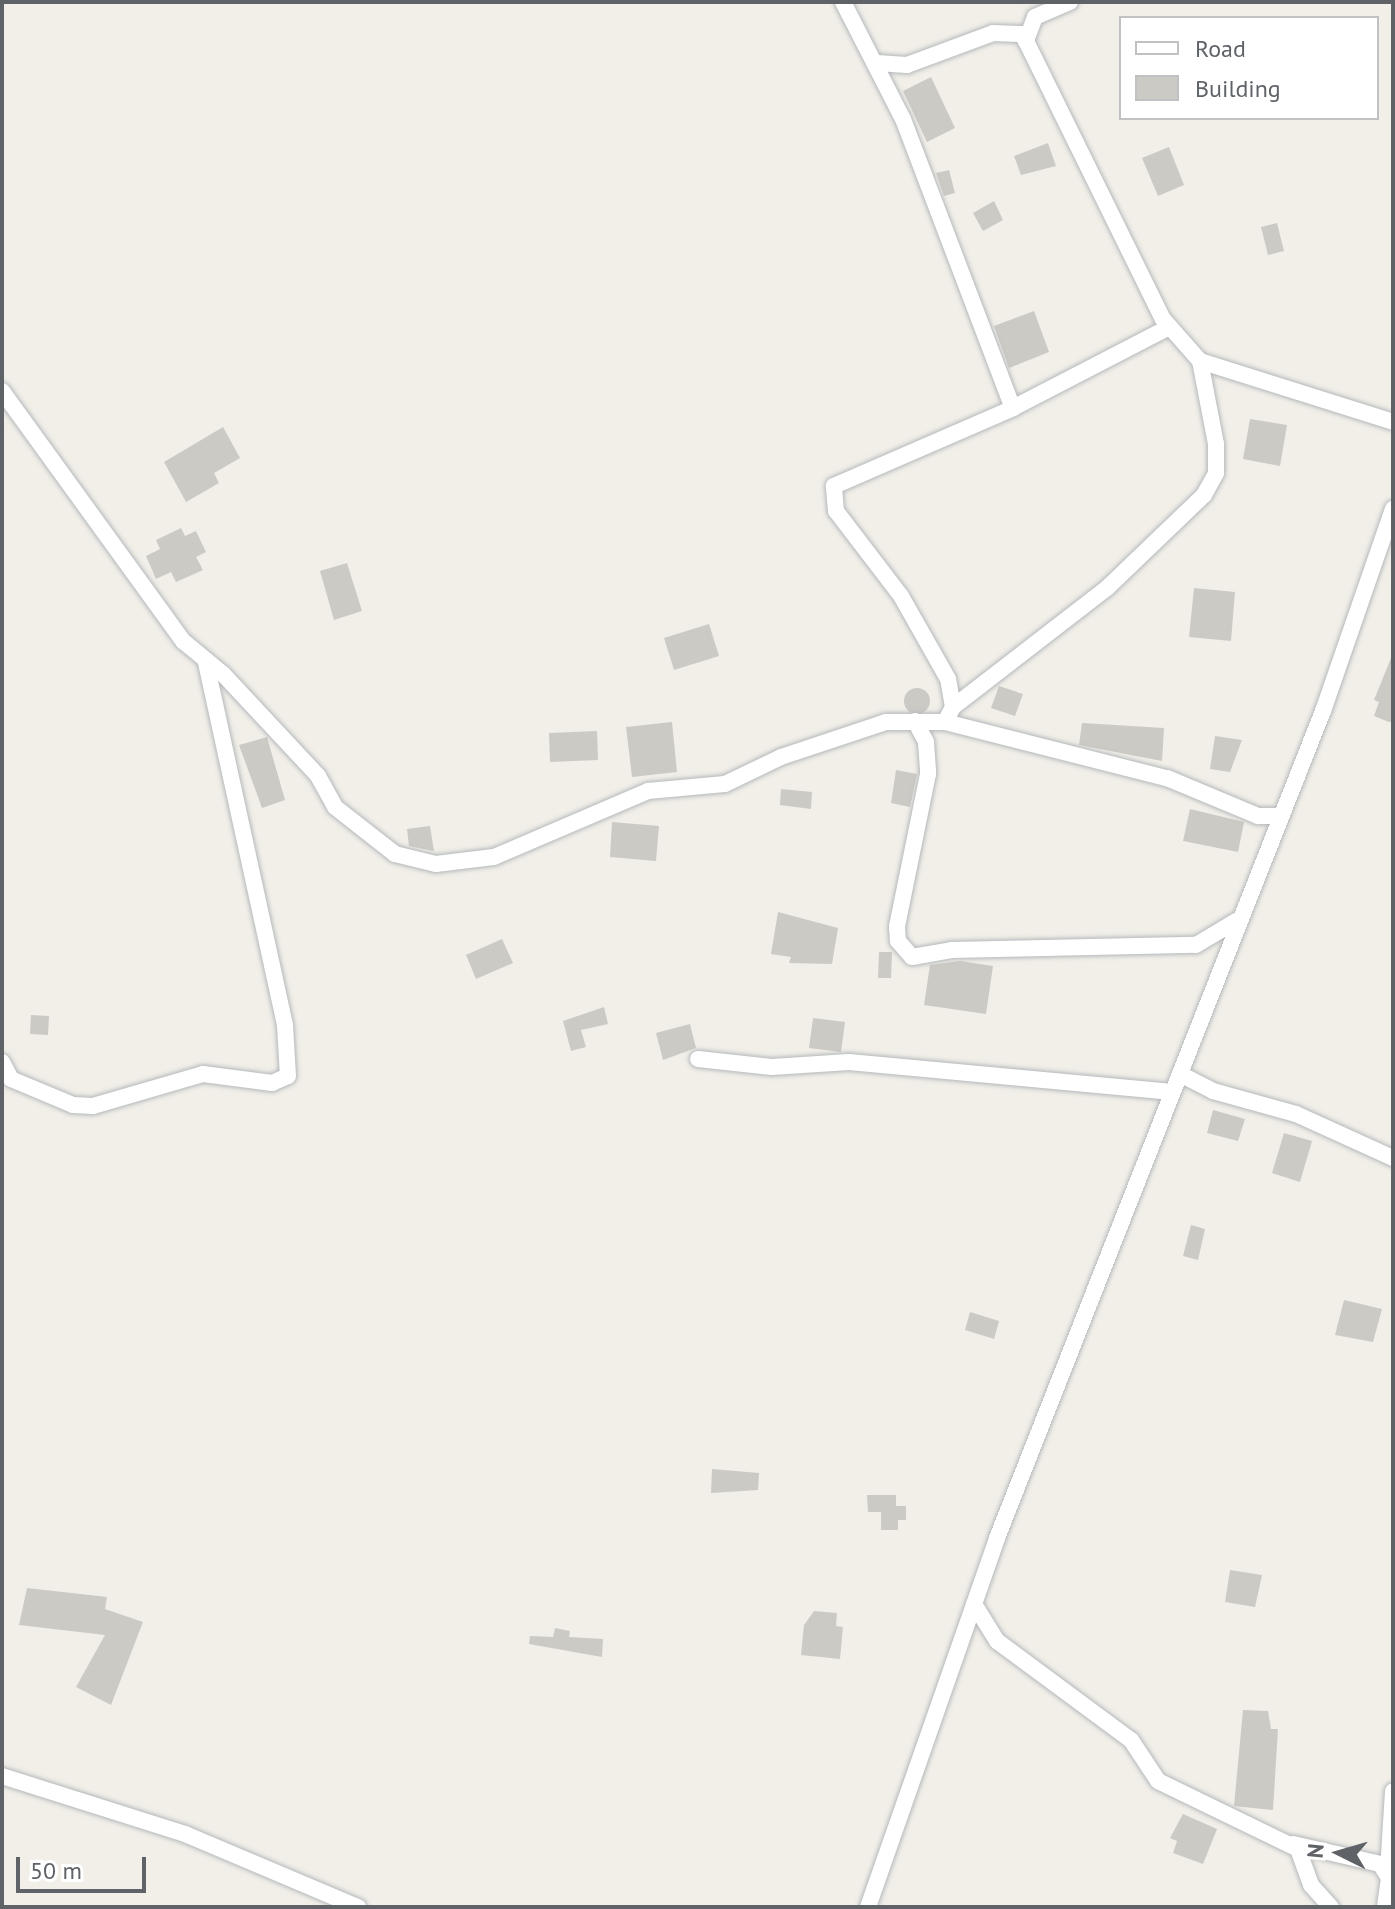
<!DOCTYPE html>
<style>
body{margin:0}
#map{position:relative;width:1395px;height:1909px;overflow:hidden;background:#f1efe8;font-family:"PT Sans",sans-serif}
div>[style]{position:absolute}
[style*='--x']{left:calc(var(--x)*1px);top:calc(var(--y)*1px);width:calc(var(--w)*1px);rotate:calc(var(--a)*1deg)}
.building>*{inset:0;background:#cccac5}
.round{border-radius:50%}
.roads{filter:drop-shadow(0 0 2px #b5b8bc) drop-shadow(0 0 2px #b5b8bc)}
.street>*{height:16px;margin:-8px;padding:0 8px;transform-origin:8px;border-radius:8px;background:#fff}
span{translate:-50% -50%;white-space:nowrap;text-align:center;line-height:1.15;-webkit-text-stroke:8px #fff;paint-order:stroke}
.frame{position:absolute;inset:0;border:4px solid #5f6368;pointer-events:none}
.legend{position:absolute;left:1119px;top:16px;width:260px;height:104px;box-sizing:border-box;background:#fff;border:2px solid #bfc1c3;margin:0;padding:10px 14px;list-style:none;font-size:24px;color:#5f6368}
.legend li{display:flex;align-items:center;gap:16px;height:40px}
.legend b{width:40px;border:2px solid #bfc1c3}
.north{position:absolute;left:1299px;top:1813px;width:80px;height:80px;-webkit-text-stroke:6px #fff;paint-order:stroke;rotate:275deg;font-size:22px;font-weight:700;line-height:32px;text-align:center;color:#5f6368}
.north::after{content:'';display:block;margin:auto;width:28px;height:36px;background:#5f6368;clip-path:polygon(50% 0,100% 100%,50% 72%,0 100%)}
.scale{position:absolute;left:16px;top:1857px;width:130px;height:36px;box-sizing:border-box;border:4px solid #5f6368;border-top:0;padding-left:10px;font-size:24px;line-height:28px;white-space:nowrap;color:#5f6368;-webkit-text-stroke:6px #fff;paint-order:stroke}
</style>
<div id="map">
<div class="building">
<i style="clip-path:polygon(931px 77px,955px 128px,927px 142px,903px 91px)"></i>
<i style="clip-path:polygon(1048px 143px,1056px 166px,1021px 175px,1014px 156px)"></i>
<i style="clip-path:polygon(1169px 147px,1184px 185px,1158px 196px,1142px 158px)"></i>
<i style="clip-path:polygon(949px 170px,955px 193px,944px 196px,936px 173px)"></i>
<i style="clip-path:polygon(994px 201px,1003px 220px,983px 231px,973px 213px)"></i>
<i style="clip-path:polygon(1277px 223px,1284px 251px,1268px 255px,1261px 227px)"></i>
<i style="clip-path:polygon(1034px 311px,1049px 352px,1009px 368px,994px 326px)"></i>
<i style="clip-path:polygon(1250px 419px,1287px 425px,1280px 466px,1243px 459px)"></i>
<i style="clip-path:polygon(223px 427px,240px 458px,214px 473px,219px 483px,186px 502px,164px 462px)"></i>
<i style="clip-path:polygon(181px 528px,185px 536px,196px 531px,206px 552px,196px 557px,203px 570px,176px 582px,171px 572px,156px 579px,146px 556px,160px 549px,156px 540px)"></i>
<i style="clip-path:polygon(347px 563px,362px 611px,334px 620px,320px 571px)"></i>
<i style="clip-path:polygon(1194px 588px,1235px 592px,1231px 641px,1189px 637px)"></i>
<i style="clip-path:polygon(709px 624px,719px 656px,674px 670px,664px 638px)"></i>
<i style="clip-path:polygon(1393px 653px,1393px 721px,1389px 722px,1374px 716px,1379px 702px,1374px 700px)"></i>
<i style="clip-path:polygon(999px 686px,1023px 694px,1015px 716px,991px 708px)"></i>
<i class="round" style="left:904px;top:688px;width:26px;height:26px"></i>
<i style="clip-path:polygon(672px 722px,677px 772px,632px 777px,626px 727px)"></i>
<i style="clip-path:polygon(1082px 723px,1164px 728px,1162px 761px,1079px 745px)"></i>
<i style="clip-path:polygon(597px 731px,598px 760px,550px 762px,549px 733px)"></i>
<i style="clip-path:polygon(1215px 736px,1242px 740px,1230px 772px,1210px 769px)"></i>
<i style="clip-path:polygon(267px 737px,285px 800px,262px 808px,239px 745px)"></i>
<i style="clip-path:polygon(896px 770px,917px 774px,910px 807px,891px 803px)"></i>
<i style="clip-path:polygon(781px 789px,812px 792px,811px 809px,780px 805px)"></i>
<i style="clip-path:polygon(1190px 809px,1244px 822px,1238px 852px,1183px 841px)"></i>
<i style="clip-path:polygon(612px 822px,659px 826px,656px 861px,610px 857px)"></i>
<i style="clip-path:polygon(430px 826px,434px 851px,409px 846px,407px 829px)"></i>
<i style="clip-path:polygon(778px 912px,838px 928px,832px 964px,789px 963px,791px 957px,771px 954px)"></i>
<i style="clip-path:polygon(502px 939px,513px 963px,476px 979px,466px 955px)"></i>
<i style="clip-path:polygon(879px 952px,892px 952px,891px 978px,878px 978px)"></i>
<i style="clip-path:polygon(960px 961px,993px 966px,986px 1014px,924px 1005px,930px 965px)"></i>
<i style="clip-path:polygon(604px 1007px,608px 1024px,581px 1030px,586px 1047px,571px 1051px,563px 1021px)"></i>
<i style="clip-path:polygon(31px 1015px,49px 1016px,48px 1035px,30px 1034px)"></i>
<i style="clip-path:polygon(813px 1018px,845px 1022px,841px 1052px,809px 1048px)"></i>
<i style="clip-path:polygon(690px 1024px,696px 1048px,663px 1060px,656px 1033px)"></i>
<i style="clip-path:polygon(1213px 1110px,1245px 1119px,1238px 1141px,1207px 1133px)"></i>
<i style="clip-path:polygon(1284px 1133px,1312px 1141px,1300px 1182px,1272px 1173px)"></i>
<i style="clip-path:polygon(1191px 1225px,1205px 1229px,1198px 1260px,1183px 1256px)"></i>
<i style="clip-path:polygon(1344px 1300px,1382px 1309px,1373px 1342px,1335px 1335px)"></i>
<i style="clip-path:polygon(970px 1312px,999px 1321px,994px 1339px,965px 1330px)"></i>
<i style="clip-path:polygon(712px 1469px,759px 1473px,758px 1490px,711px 1493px)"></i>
<i style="clip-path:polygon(867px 1495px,896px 1495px,896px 1506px,906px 1506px,906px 1520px,898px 1520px,898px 1530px,881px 1530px,881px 1512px,868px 1512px)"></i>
<i style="clip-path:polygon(1230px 1570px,1262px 1575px,1255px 1607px,1225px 1602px)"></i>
<i style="clip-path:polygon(27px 1588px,107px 1597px,105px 1609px,143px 1622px,111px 1705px,76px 1687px,105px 1635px,19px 1625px)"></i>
<i style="clip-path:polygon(814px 1611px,837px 1613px,836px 1626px,843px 1627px,840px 1659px,801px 1655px,804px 1625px)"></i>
<i style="clip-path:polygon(555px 1628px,570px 1631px,569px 1637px,603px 1639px,602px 1657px,529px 1644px,530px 1636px,553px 1637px)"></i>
<i style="clip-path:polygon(1243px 1710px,1268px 1711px,1271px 1729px,1278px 1729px,1273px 1810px,1234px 1806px)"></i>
<i style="clip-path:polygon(1183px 1814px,1217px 1829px,1203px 1864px,1173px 1853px,1177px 1841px,1170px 1838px)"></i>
</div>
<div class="roads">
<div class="street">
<i style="--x:843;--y:2;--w:131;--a:62.9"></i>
<i style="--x:903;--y:119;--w:309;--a:69.2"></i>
<i style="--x:1070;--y:2;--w:38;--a:157"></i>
<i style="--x:1035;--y:17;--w:26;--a:111"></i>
<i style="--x:1026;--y:41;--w:310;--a:63.8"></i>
<i style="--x:1163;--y:319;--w:56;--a:48.6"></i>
<i style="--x:1200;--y:361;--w:202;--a:17.5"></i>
<i style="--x:877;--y:63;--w:30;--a:4"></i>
<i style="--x:907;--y:65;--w:92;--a:-20.4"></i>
<i style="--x:993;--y:33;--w:33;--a:2"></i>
<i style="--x:2;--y:391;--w:309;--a:54.1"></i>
<i style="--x:183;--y:641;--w:52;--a:39.5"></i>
<i style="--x:223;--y:674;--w:139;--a:47"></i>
<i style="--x:318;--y:776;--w:35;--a:61"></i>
<i style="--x:335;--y:807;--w:76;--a:38.1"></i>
<i style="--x:395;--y:854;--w:42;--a:13.7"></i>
<i style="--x:436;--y:864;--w:58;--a:-6.9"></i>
<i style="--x:494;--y:857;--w:168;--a:-23.2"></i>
<i style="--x:648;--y:791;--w:77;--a:-5.2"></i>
<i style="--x:725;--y:784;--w:62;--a:-25.7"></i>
<i style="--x:781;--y:757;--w:111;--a:-18.4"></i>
<i style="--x:886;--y:722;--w:59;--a:0"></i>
<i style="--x:945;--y:722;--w:17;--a:-62"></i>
<i style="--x:953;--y:707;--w:195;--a:-37.7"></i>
<i style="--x:1107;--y:588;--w:134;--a:-43.8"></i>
<i style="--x:1204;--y:495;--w:25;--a:-61"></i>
<i style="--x:1216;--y:473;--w:29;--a:-90"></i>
<i style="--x:1216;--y:444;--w:85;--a:-100.9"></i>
<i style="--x:953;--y:707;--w:28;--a:-100"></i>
<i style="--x:948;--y:679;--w:95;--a:-119.5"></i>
<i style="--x:901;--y:596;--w:107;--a:-127.4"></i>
<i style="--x:836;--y:511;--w:25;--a:-95"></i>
<i style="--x:834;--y:486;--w:195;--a:-23.5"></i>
<i style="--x:1013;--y:408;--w:176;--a:-27.4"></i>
<i style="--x:915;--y:721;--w:24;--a:62"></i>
<i style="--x:926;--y:742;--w:32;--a:86"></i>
<i style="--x:928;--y:774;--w:156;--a:101.5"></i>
<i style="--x:897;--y:927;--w:14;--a:86"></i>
<i style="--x:898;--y:941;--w:21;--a:49"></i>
<i style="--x:912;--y:957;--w:40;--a:-10"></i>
<i style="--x:951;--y:950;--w:245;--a:-1.2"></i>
<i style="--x:1196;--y:945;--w:47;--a:-31"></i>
<i style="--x:945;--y:722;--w:229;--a:14.2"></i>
<i style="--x:1167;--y:778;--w:99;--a:22.7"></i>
<i style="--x:1258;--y:816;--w:22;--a:0"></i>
<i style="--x:698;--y:1059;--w:74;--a:6.2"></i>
<i style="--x:772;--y:1067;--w:77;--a:-3.7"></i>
<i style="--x:849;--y:1062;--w:325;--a:5.3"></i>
<i style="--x:2;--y:1062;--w:19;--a:62"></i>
<i style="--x:11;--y:1079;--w:67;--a:22.8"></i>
<i style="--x:73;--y:1105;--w:20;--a:3"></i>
<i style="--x:93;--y:1106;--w:115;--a:-16.2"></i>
<i style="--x:203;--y:1074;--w:70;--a:7.4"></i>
<i style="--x:272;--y:1083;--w:17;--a:-24"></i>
<i style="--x:288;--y:1076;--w:51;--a:-93.4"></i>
<i style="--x:285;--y:1025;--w:371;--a:-102.3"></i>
<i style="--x:1180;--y:1074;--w:37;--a:27"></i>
<i style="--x:1213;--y:1091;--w:86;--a:15.5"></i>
<i style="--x:1296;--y:1114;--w:107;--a:24.4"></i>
<i style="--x:974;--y:1604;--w:44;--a:58.1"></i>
<i style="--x:997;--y:1641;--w:167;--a:36.5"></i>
<i style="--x:1131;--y:1740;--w:49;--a:56.6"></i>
<i style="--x:1158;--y:1781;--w:156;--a:25.9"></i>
<i style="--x:1298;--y:1849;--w:38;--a:70"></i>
<i style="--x:1311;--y:1885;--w:30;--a:48"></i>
<i style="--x:2;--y:1776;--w:192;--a:17.6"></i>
<i style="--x:185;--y:1834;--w:188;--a:22.9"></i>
<i style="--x:1293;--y:1844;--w:89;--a:12.9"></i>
<i style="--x:1380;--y:1864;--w:17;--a:57"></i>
<i style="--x:1389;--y:1878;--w:29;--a:98"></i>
<i style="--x:1388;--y:1871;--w:80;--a:-86.4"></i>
<i style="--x:868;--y:1907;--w:391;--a:-70.7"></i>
<i style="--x:997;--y:1538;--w:889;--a:-68.49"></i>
<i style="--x:1323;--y:711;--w:214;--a:-70.9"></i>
</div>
</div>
<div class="frame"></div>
<ul class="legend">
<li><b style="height:10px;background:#fff"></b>Road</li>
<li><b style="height:22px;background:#cccac5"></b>Building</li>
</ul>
<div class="north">N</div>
<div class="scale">50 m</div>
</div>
